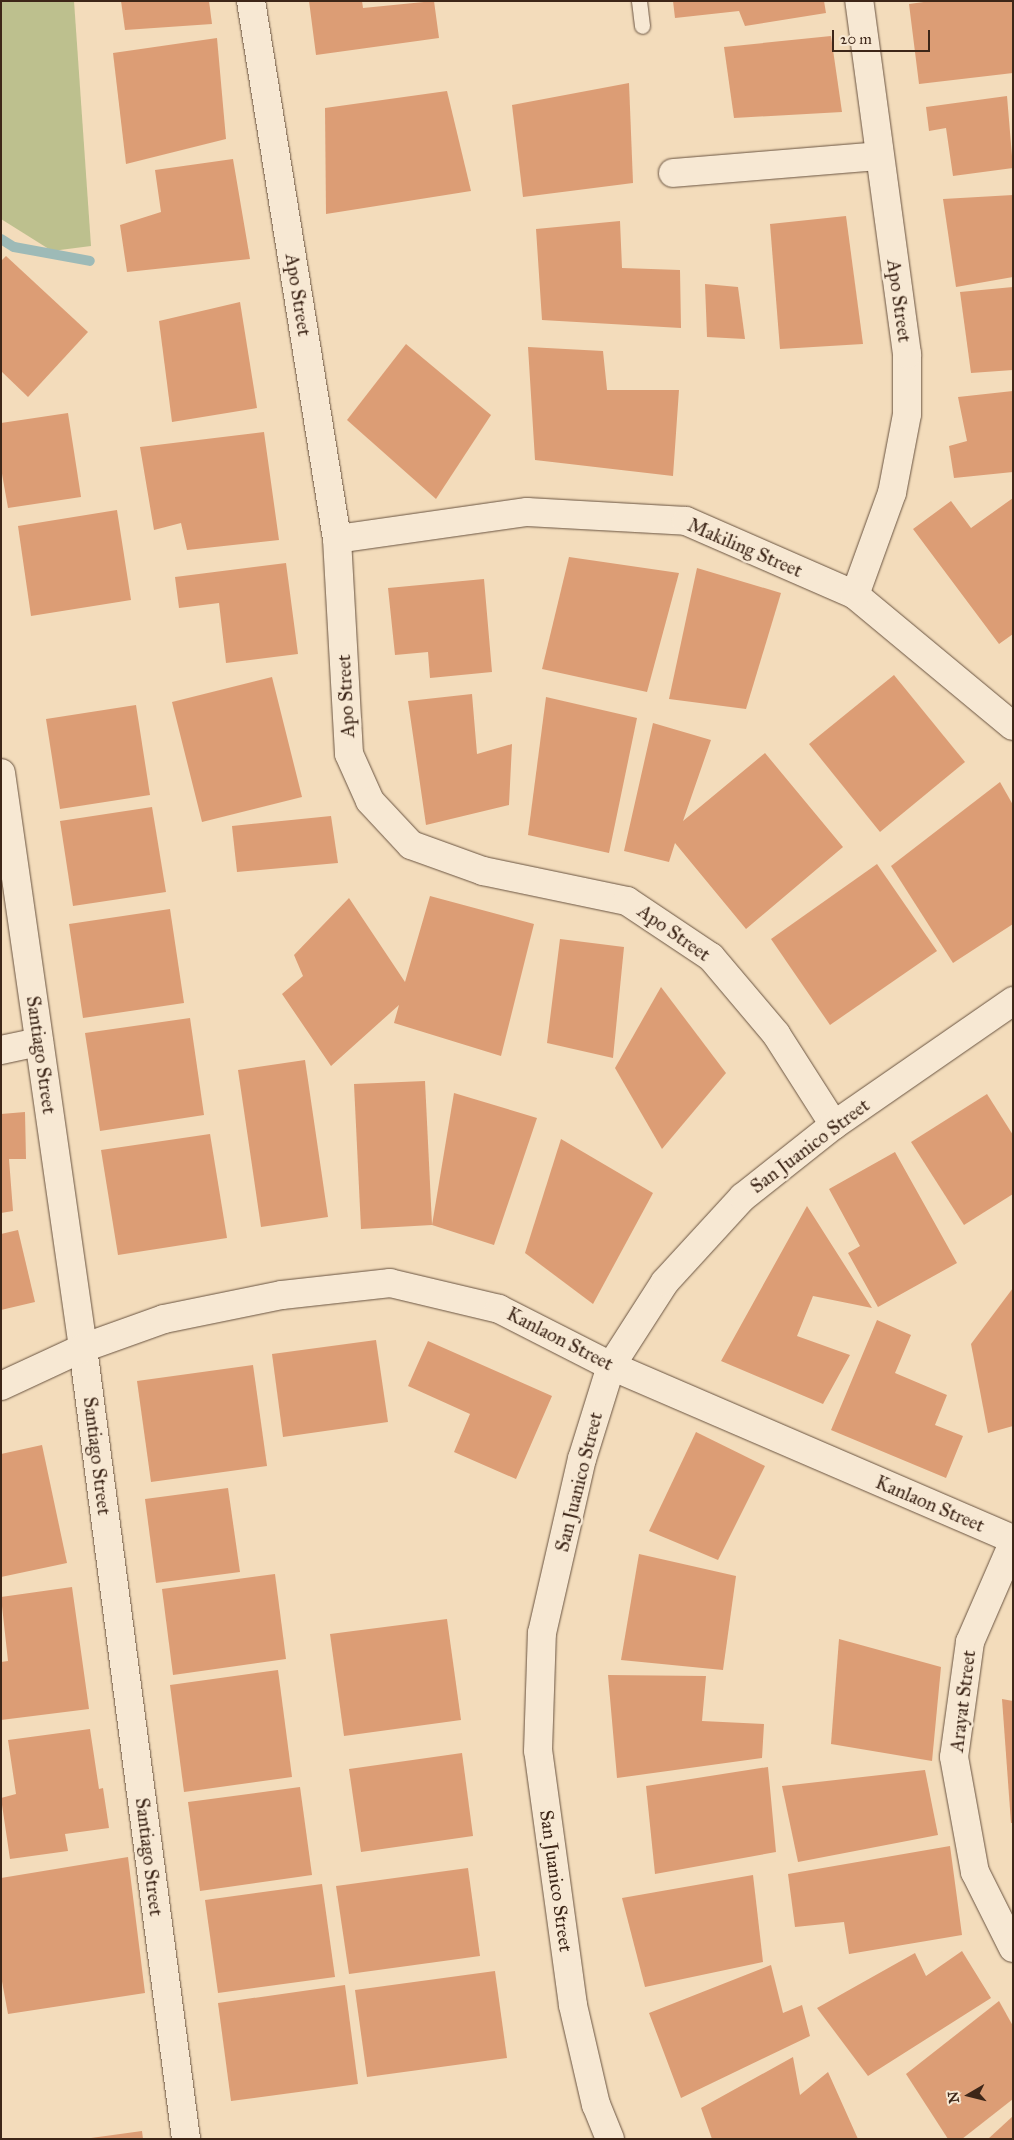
<!DOCTYPE html>
<style>
body{margin:0}
#map{position:relative;width:1014px;height:2140px;overflow:hidden;background:#f3dcbb;font-family:"IM FELL Great Primer",serif}
div>[style]{position:absolute}
[style*='--x']{left:calc(var(--x)*1px);top:calc(var(--y)*1px);width:calc(var(--w)*1px);rotate:calc(var(--a)*1deg)}
.green>*{inset:0;background:#bdc08e}
.stream>*{height:10px;margin:-5px;padding:0 5px;transform-origin:5px;border-radius:5px;background:#9dbab7}
.building>*{inset:0;background:#dc9d75}
.roads{filter:drop-shadow(0 0 1px #6a5441) drop-shadow(0 0 1px #6a5441)}
.service>*{height:15px;margin:-7.5px;padding:0 7.5px;transform-origin:7.5px;border-radius:7.5px;background:#f7e8d3}
.minor>*{height:28px;margin:-14px;padding:0 14px;transform-origin:14px;border-radius:14px;background:#f7e8d3}
span{translate:-50% -50%;white-space:nowrap;text-align:center;line-height:1.15;-webkit-text-stroke:5px #f7e8d3;paint-order:stroke}
.street-label{font-size:19px;color:#3d2618}
.frame{position:absolute;inset:0;border:2px solid #3d2618;pointer-events:none}
.north{position:absolute;left:944px;top:2070px;width:50px;height:50px;-webkit-text-stroke:4px #f7e8d3;paint-order:stroke;rotate:262deg;font-size:14px;font-weight:700;line-height:20px;text-align:center;color:#3d2618}
.north::after{content:'';display:block;margin:auto;width:18px;height:22px;background:#3d2618;clip-path:polygon(50% 0,100% 100%,50% 72%,0 100%)}
.scale{position:absolute;left:832px;top:30px;width:98px;height:22px;box-sizing:border-box;border:2px solid #3d2618;border-top:0;padding-left:6px;font-size:15px;line-height:18px;white-space:nowrap;color:#3d2618;-webkit-text-stroke:4px #f7e8d3;paint-order:stroke}
</style>
<div id="map">
<div class="green">
<i style="clip-path:polygon(1px 1px,74px 1px,91px 246px,52px 251px,1px 219px)"></i>
</div>
<div class="stream">
<i style="--x:1;--y:239;--w:15;--a:32"></i>
<i style="--x:14;--y:247;--w:77;--a:10.4"></i>
</div>
<div class="building">
<i style="clip-path:polygon(121px 1px,209px 1px,212px 24px,125px 30px)"></i>
<i style="clip-path:polygon(309px 1px,362px 1px,363px 8px,434px 1px,439px 38px,316px 55px)"></i>
<i style="clip-path:polygon(673px 1px,824px 1px,826px 13px,745px 26px,739px 11px,675px 18px)"></i>
<i style="clip-path:polygon(931px 1px,1013px 1px,1013px 73px,919px 84px,909px 4px)"></i>
<i style="clip-path:polygon(831px 36px,842px 112px,734px 118px,724px 47px)"></i>
<i style="clip-path:polygon(217px 38px,226px 139px,126px 164px,113px 53px)"></i>
<i style="clip-path:polygon(629px 83px,633px 183px,523px 197px,512px 105px)"></i>
<i style="clip-path:polygon(447px 91px,471px 191px,326px 214px,325px 108px)"></i>
<i style="clip-path:polygon(1007px 96px,1013px 168px,953px 176px,946px 128px,929px 131px,926px 107px)"></i>
<i style="clip-path:polygon(233px 159px,250px 259px,127px 272px,120px 225px,161px 212px,155px 170px)"></i>
<i style="clip-path:polygon(1013px 195px,1013px 277px,956px 287px,943px 199px)"></i>
<i style="clip-path:polygon(846px 216px,863px 344px,780px 349px,770px 224px)"></i>
<i style="clip-path:polygon(620px 221px,622px 268px,680px 270px,681px 328px,542px 320px,536px 229px)"></i>
<i style="clip-path:polygon(6px 256px,88px 332px,28px 397px,1px 371px,1px 261px)"></i>
<i style="clip-path:polygon(705px 284px,738px 287px,745px 339px,707px 337px)"></i>
<i style="clip-path:polygon(1013px 287px,1013px 370px,971px 373px,960px 292px)"></i>
<i style="clip-path:polygon(240px 302px,257px 408px,172px 422px,159px 321px)"></i>
<i style="clip-path:polygon(406px 344px,491px 415px,436px 499px,347px 420px)"></i>
<i style="clip-path:polygon(528px 347px,603px 351px,607px 390px,679px 390px,673px 476px,535px 460px)"></i>
<i style="clip-path:polygon(1013px 391px,1013px 472px,954px 478px,949px 446px,967px 441px,958px 397px)"></i>
<i style="clip-path:polygon(68px 413px,81px 497px,8px 508px,1px 468px,1px 423px)"></i>
<i style="clip-path:polygon(264px 432px,279px 540px,187px 550px,181px 523px,154px 530px,140px 447px)"></i>
<i style="clip-path:polygon(1013px 498px,1013px 634px,999px 644px,913px 529px,951px 501px,971px 528px)"></i>
<i style="clip-path:polygon(117px 510px,131px 600px,31px 616px,18px 526px)"></i>
<i style="clip-path:polygon(569px 557px,679px 573px,647px 692px,542px 669px)"></i>
<i style="clip-path:polygon(286px 563px,298px 654px,226px 663px,219px 603px,179px 608px,175px 577px)"></i>
<i style="clip-path:polygon(697px 568px,781px 593px,746px 709px,669px 699px)"></i>
<i style="clip-path:polygon(484px 579px,492px 672px,430px 678px,428px 652px,395px 655px,388px 588px)"></i>
<i style="clip-path:polygon(894px 675px,965px 762px,880px 832px,809px 744px)"></i>
<i style="clip-path:polygon(272px 677px,302px 797px,202px 822px,172px 702px)"></i>
<i style="clip-path:polygon(472px 694px,477px 754px,512px 744px,509px 805px,426px 825px,408px 701px)"></i>
<i style="clip-path:polygon(546px 697px,637px 718px,609px 853px,528px 835px)"></i>
<i style="clip-path:polygon(136px 705px,150px 795px,60px 809px,46px 719px)"></i>
<i style="clip-path:polygon(653px 723px,711px 740px,683px 821px,765px 753px,843px 847px,746px 929px,675px 843px,669px 862px,624px 851px)"></i>
<i style="clip-path:polygon(1000px 782px,1013px 805px,1013px 924px,953px 963px,891px 866px)"></i>
<i style="clip-path:polygon(152px 807px,166px 892px,73px 906px,60px 821px)"></i>
<i style="clip-path:polygon(331px 816px,338px 863px,237px 872px,232px 826px)"></i>
<i style="clip-path:polygon(877px 864px,937px 951px,830px 1025px,771px 939px)"></i>
<i style="clip-path:polygon(430px 896px,534px 924px,501px 1056px,394px 1023px,399px 1005px,331px 1066px,282px 994px,303px 976px,294px 955px,349px 898px,405px 982px)"></i>
<i style="clip-path:polygon(170px 909px,184px 1003px,83px 1018px,69px 924px)"></i>
<i style="clip-path:polygon(560px 939px,624px 947px,613px 1058px,547px 1043px)"></i>
<i style="clip-path:polygon(661px 987px,726px 1073px,662px 1149px,615px 1068px)"></i>
<i style="clip-path:polygon(190px 1018px,204px 1115px,100px 1131px,85px 1033px)"></i>
<i style="clip-path:polygon(305px 1060px,328px 1217px,261px 1227px,238px 1070px)"></i>
<i style="clip-path:polygon(425px 1081px,432px 1225px,361px 1229px,354px 1084px)"></i>
<i style="clip-path:polygon(454px 1093px,537px 1118px,494px 1245px,432px 1225px)"></i>
<i style="clip-path:polygon(987px 1094px,1013px 1135px,1013px 1194px,964px 1225px,911px 1142px)"></i>
<i style="clip-path:polygon(25px 1112px,26px 1159px,9px 1159px,13px 1211px,1px 1213px,1px 1114px)"></i>
<i style="clip-path:polygon(210px 1134px,227px 1238px,118px 1255px,101px 1150px)"></i>
<i style="clip-path:polygon(561px 1139px,653px 1193px,593px 1304px,525px 1253px)"></i>
<i style="clip-path:polygon(895px 1152px,957px 1263px,878px 1307px,848px 1253px,860px 1246px,829px 1189px)"></i>
<i style="clip-path:polygon(807px 1206px,872px 1308px,813px 1296px,797px 1336px,850px 1355px,823px 1404px,721px 1361px)"></i>
<i style="clip-path:polygon(18px 1230px,35px 1302px,1px 1310px,1px 1234px)"></i>
<i style="clip-path:polygon(1013px 1288px,1013px 1426px,988px 1433px,971px 1344px)"></i>
<i style="clip-path:polygon(877px 1320px,911px 1335px,895px 1373px,947px 1395px,935px 1425px,963px 1436px,946px 1478px,831px 1430px)"></i>
<i style="clip-path:polygon(376px 1340px,388px 1422px,283px 1437px,272px 1354px)"></i>
<i style="clip-path:polygon(428px 1341px,552px 1396px,516px 1479px,454px 1452px,470px 1414px,408px 1386px)"></i>
<i style="clip-path:polygon(253px 1365px,267px 1466px,151px 1482px,137px 1381px)"></i>
<i style="clip-path:polygon(696px 1432px,765px 1466px,718px 1560px,649px 1531px)"></i>
<i style="clip-path:polygon(42px 1445px,67px 1563px,1px 1577px,1px 1454px)"></i>
<i style="clip-path:polygon(228px 1488px,240px 1572px,156px 1583px,145px 1499px)"></i>
<i style="clip-path:polygon(639px 1554px,736px 1576px,723px 1670px,621px 1660px)"></i>
<i style="clip-path:polygon(275px 1574px,286px 1659px,173px 1675px,162px 1589px)"></i>
<i style="clip-path:polygon(72px 1587px,89px 1709px,1px 1720px,1px 1662px,8px 1661px,1px 1597px)"></i>
<i style="clip-path:polygon(447px 1619px,461px 1720px,344px 1736px,330px 1634px)"></i>
<i style="clip-path:polygon(839px 1639px,941px 1667px,932px 1761px,831px 1744px)"></i>
<i style="clip-path:polygon(278px 1670px,292px 1777px,184px 1792px,170px 1685px)"></i>
<i style="clip-path:polygon(608px 1675px,706px 1676px,702px 1721px,764px 1724px,762px 1758px,617px 1778px)"></i>
<i style="clip-path:polygon(1002px 1699px,1013px 1701px,1013px 1823px,1011px 1823px)"></i>
<i style="clip-path:polygon(90px 1729px,99px 1789px,103px 1788px,109px 1828px,65px 1834px,68px 1851px,10px 1859px,1px 1798px,16px 1794px,8px 1740px)"></i>
<i style="clip-path:polygon(462px 1753px,473px 1836px,361px 1852px,349px 1769px)"></i>
<i style="clip-path:polygon(768px 1767px,776px 1852px,655px 1874px,646px 1786px)"></i>
<i style="clip-path:polygon(925px 1770px,938px 1835px,798px 1862px,782px 1786px)"></i>
<i style="clip-path:polygon(300px 1787px,312px 1875px,200px 1891px,188px 1802px)"></i>
<i style="clip-path:polygon(950px 1846px,962px 1935px,849px 1954px,844px 1922px,795px 1927px,788px 1874px)"></i>
<i style="clip-path:polygon(128px 1857px,145px 1993px,8px 2014px,1px 1976px,1px 1878px)"></i>
<i style="clip-path:polygon(468px 1868px,480px 1956px,349px 1974px,336px 1886px)"></i>
<i style="clip-path:polygon(753px 1875px,763px 1962px,645px 1987px,622px 1898px)"></i>
<i style="clip-path:polygon(322px 1884px,335px 1977px,218px 1993px,205px 1900px)"></i>
<i style="clip-path:polygon(962px 1951px,991px 1998px,868px 2076px,817px 2008px,915px 1953px,926px 1976px)"></i>
<i style="clip-path:polygon(771px 1965px,783px 2013px,802px 2005px,810px 2036px,681px 2098px,649px 2013px)"></i>
<i style="clip-path:polygon(495px 1971px,507px 2058px,367px 2077px,355px 1990px)"></i>
<i style="clip-path:polygon(345px 1985px,358px 2084px,231px 2101px,218px 2003px)"></i>
<i style="clip-path:polygon(999px 2001px,1013px 2026px,1013px 2099px,962px 2139px,948px 2139px,906px 2074px)"></i>
<i style="clip-path:polygon(793px 2057px,800px 2095px,828px 2072px,858px 2139px,712px 2139px,701px 2108px)"></i>
<i style="clip-path:polygon(1013px 2116px,1013px 2139px,988px 2139px)"></i>
<i style="clip-path:polygon(142px 2131px,143px 2139px,91px 2139px,91px 2138px)"></i>
</div>
<div class="roads">
<div class="service">
<i style="--x:639;--y:1;--w:25;--a:83"></i>
</div>
<div class="minor">
<i style="--x:251;--y:1;--w:545;--a:80.92"></i>
<i style="--x:337;--y:539;--w:215;--a:86.8"></i>
<i style="--x:349;--y:754;--w:51;--a:65.9"></i>
<i style="--x:370;--y:801;--w:60;--a:47"></i>
<i style="--x:411;--y:845;--w:77;--a:19.9"></i>
<i style="--x:483;--y:871;--w:147;--a:11.8"></i>
<i style="--x:627;--y:901;--w:101;--a:33.7"></i>
<i style="--x:711;--y:957;--w:101;--a:49.8"></i>
<i style="--x:776;--y:1034;--w:108;--a:57.5"></i>
<i style="--x:673;--y:173;--w:207;--a:-4.7"></i>
<i style="--x:337;--y:539;--w:192;--a:-8.1"></i>
<i style="--x:527;--y:512;--w:159;--a:3.2"></i>
<i style="--x:686;--y:521;--w:184;--a:23.6"></i>
<i style="--x:855;--y:595;--w:205;--a:39.7"></i>
<i style="--x:855;--y:595;--w:109;--a:-70.1"></i>
<i style="--x:892;--y:493;--w:80;--a:-79.2"></i>
<i style="--x:907;--y:414;--w:60;--a:-90"></i>
<i style="--x:907;--y:354;--w:356;--a:-97.7"></i>
<i style="--x:1;--y:773;--w:581;--a:81.88"></i>
<i style="--x:83;--y:1348;--w:798;--a:82.58"></i>
<i style="--x:1;--y:1050;--w:39;--a:-12"></i>
<i style="--x:1;--y:1386;--w:90;--a:-24.9"></i>
<i style="--x:83;--y:1348;--w:86;--a:-19.7"></i>
<i style="--x:164;--y:1319;--w:120;--a:-11.5"></i>
<i style="--x:282;--y:1295;--w:109;--a:-6.3"></i>
<i style="--x:390;--y:1283;--w:112;--a:13.4"></i>
<i style="--x:499;--y:1309;--w:126;--a:27"></i>
<i style="--x:611;--y:1366;--w:438;--a:23.3"></i>
<i style="--x:1013;--y:1543;--w:108;--a:113.5"></i>
<i style="--x:970;--y:1642;--w:116;--a:97.9"></i>
<i style="--x:954;--y:1757;--w:117;--a:79.7"></i>
<i style="--x:975;--y:1872;--w:85;--a:63.4"></i>
<i style="--x:610;--y:2139;--w:37;--a:-112"></i>
<i style="--x:596;--y:2105;--w:103;--a:-103"></i>
<i style="--x:573;--y:2005;--w:256;--a:-97.8"></i>
<i style="--x:538;--y:1751;--w:118;--a:-88.1"></i>
<i style="--x:542;--y:1633;--w:179;--a:-77.1"></i>
<i style="--x:582;--y:1459;--w:97;--a:-72.7"></i>
<i style="--x:611;--y:1366;--w:100;--a:-57.3"></i>
<i style="--x:665;--y:1282;--w:115;--a:-47.5"></i>
<i style="--x:743;--y:1197;--w:116;--a:-38.4"></i>
<i style="--x:834;--y:1125;--w:218;--a:-34.7"></i>
</div>
</div>
<div class="street-label">
<span style="left:298px;top:295px;rotate:81deg">Apo Street</span>
<span style="left:899px;top:301px;rotate:82deg">Apo Street</span>
<span style="left:745px;top:548px;rotate:23deg">Makiling Street</span>
<span style="left:346px;top:696px;rotate:-93deg">Apo Street</span>
<span style="left:674px;top:933px;rotate:35deg">Apo Street</span>
<span style="left:41px;top:1055px;rotate:82deg">Santiago Street</span>
<span style="left:810px;top:1146px;rotate:-37deg">San Juanico Street</span>
<span style="left:560px;top:1339px;rotate:27deg">Kanlaon Street</span>
<span style="left:97px;top:1456px;rotate:83deg">Santiago Street</span>
<span style="left:579px;top:1482px;rotate:-76deg">San Juanico Street</span>
<span style="left:930px;top:1504px;rotate:23deg">Kanlaon Street</span>
<span style="left:963px;top:1701px;rotate:-83deg">Arayat Street</span>
<span style="left:149px;top:1857px;rotate:83deg">Santiago Street</span>
<span style="left:556px;top:1881px;rotate:82deg">San Juanico Street</span>
</div>
<div class="frame"></div>
<div class="north">N</div>
<div class="scale">20 m</div>
</div>
